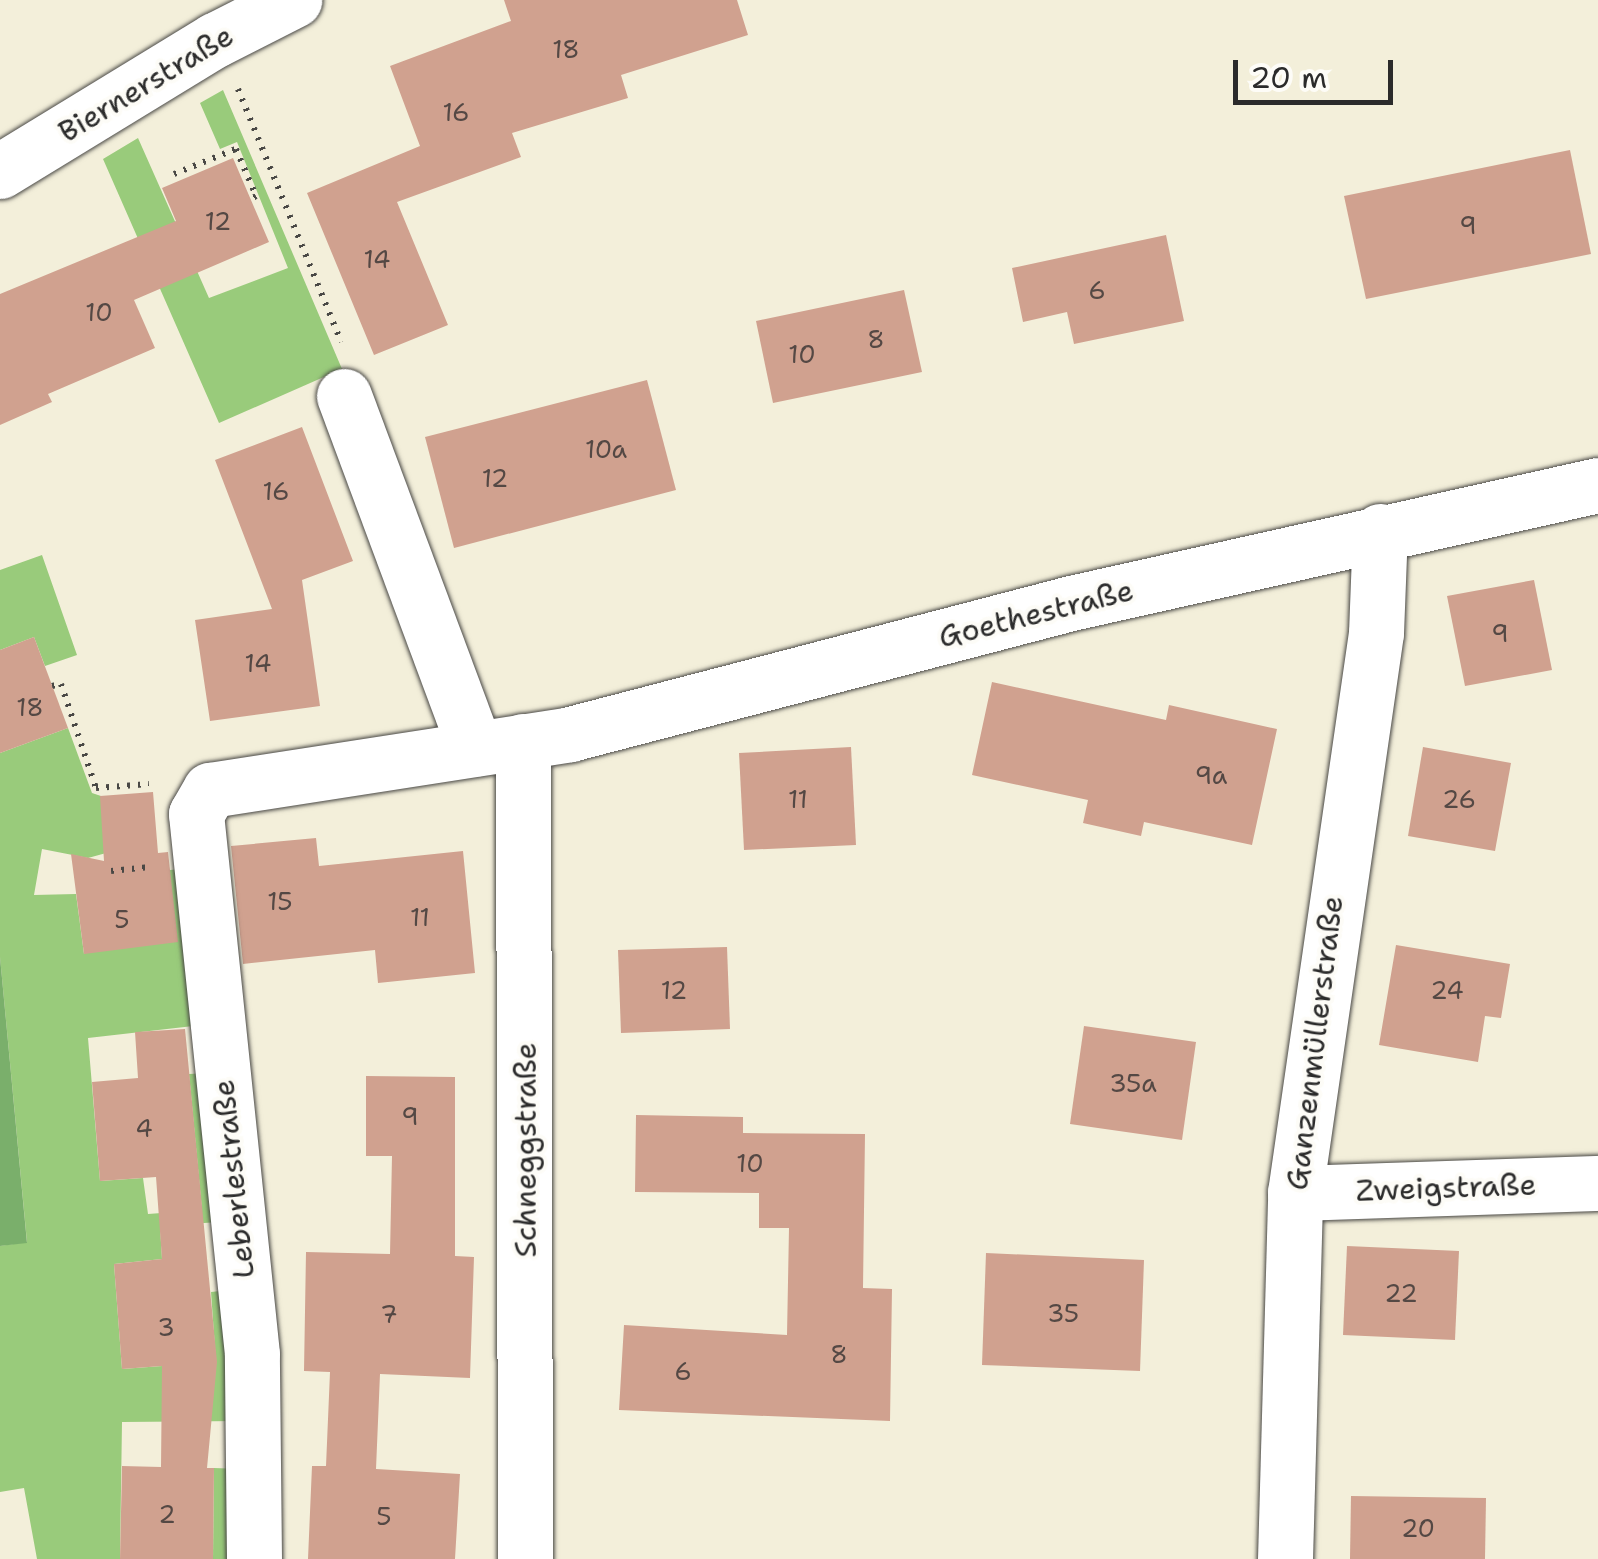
<!DOCTYPE html>
<meta charset="utf-8">
<style>
body{margin:0}
#map{position:relative;width:1598px;height:1559px;overflow:hidden;background:#f3efda;font-family:"Shantell Sans",sans-serif}
div>[style]{position:absolute}
[style*='--x']{left:calc(var(--x)*1px);top:calc(var(--y)*1px);width:calc(var(--w)*1px);rotate:calc(var(--a)*1deg)}
.green>*{inset:0;background:#99cb7b}
.forest>*{inset:0;background:#7aaf6b}
.building>*{inset:0;background:#d0a18f}
.path>*{height:6px;margin-top:-3px;transform-origin:0;background:repeating-linear-gradient(90deg,#494845 0 2.5px,transparent 0 10.5px)}
.roads{filter:drop-shadow(0 0 2px #494845) drop-shadow(0 0 2px #494845)}
.minor>*{height:55px;margin:-27.5px;padding:0 27.5px;transform-origin:27.5px;border-radius:27.5px;background:#fff}
span{translate:-50% -50%;white-space:nowrap;text-align:center;line-height:1.15;-webkit-text-stroke:8px #fdfcf7;paint-order:stroke}
.number-label{font-size:25px;color:#544844}
.number-label span{-webkit-text-stroke-width:0}
.street-label{font-size:30px;color:#2b2b2b}
.scale{position:absolute;left:1233px;top:60px;width:160px;height:45px;box-sizing:border-box;border:5px solid #2b2b2b;border-top:0;padding-left:12px;font-size:30px;line-height:35px;white-space:nowrap;color:#2b2b2b;-webkit-text-stroke:8px #fdfcf7;paint-order:stroke}
</style>
<div id="map">
<div class="green">
<i style="clip-path:polygon(223px 90px,342px 369px,219px 423px,103px 159px,138px 138px,209px 298px,288px 268px,237px 142px,220px 149px,200px 103px)"></i>
<i style="clip-path:polygon(42px 555px,77px 655px,45px 666px,34px 637px,0 650px,0 570px)"></i>
<i style="clip-path:polygon(68px 728px,92px 793px,101px 796px,103px 832px,157px 839px,88px 858px,42px 849px,34px 895px,76px 894px,84px 954px,159px 871px,181px 869px,202px 1025px,88px 1038px,100px 1181px,143px 1178px,148px 1214px,202px 1210px,189px 1074px,208px 1073px,219px 1222px,160px 1226px,162px 1259px,114px 1264px,122px 1369px,216px 1362px,211px 1292px,230px 1290px,242px 1421px,122px 1422px,120px 1559px,37px 1559px,24px 1488px,0 1492px,0 1246px,27px 1242px,0 957px,0 753px)"></i>
<i style="clip-path:polygon(214px 1468px,241px 1469px,240px 1559px,213px 1559px)"></i>
</div>
<div class="forest">
<i style="clip-path:polygon(0 957px,27px 1243px,0 1246px)"></i>
</div>
<div class="building">
<i style="clip-path:polygon(504px 0,737px 0,748px 35px,621px 75px,628px 98px,512px 133px,521px 157px,397px 202px,448px 325px,374px 355px,307px 193px,420px 146px,390px 66px,511px 21px)"></i>
<i style="clip-path:polygon(1570px 150px,1591px 254px,1366px 299px,1344px 196px)"></i>
<i style="clip-path:polygon(233px 158px,269px 242px,134px 300px,155px 348px,48px 394px,52px 402px,0 425px,0 294px,176px 221px,162px 188px)"></i>
<i style="clip-path:polygon(1166px 235px,1184px 321px,1074px 344px,1067px 312px,1023px 322px,1012px 268px)"></i>
<i style="clip-path:polygon(904px 290px,922px 372px,773px 403px,756px 321px)"></i>
<i style="clip-path:polygon(647px 380px,676px 490px,454px 548px,425px 437px)"></i>
<i style="clip-path:polygon(302px 427px,353px 561px,302px 580px,320px 706px,210px 721px,195px 620px,272px 609px,215px 460px)"></i>
<i style="clip-path:polygon(1534px 580px,1552px 670px,1465px 686px,1447px 596px)"></i>
<i style="clip-path:polygon(34px 637px,68px 728px,0 753px,0 650px)"></i>
<i style="clip-path:polygon(992px 682px,1166px 720px,1169px 705px,1277px 729px,1252px 845px,1144px 822px,1141px 836px,1083px 823px,1088px 800px,972px 775px)"></i>
<i style="clip-path:polygon(851px 747px,856px 845px,744px 850px,739px 753px)"></i>
<i style="clip-path:polygon(1423px 747px,1511px 763px,1495px 851px,1408px 836px)"></i>
<i style="clip-path:polygon(153px 792px,158px 853px,168px 852px,178px 942px,84px 954px,71px 854px,104px 861px,100px 796px)"></i>
<i style="clip-path:polygon(316px 838px,319px 866px,463px 851px,475px 973px,378px 983px,375px 950px,243px 964px,231px 846px)"></i>
<i style="clip-path:polygon(1396px 945px,1510px 964px,1501px 1018px,1485px 1016px,1478px 1062px,1379px 1045px)"></i>
<i style="clip-path:polygon(727px 947px,730px 1029px,621px 1033px,618px 950px)"></i>
<i style="clip-path:polygon(1084px 1026px,1196px 1042px,1182px 1140px,1070px 1124px)"></i>
<i style="clip-path:polygon(185px 1029px,217px 1362px,207px 1468px,214px 1468px,213px 1559px,120px 1559px,122px 1466px,161px 1467px,162px 1366px,122px 1369px,114px 1264px,162px 1259px,156px 1177px,100px 1181px,92px 1082px,138px 1078px,135px 1032px)"></i>
<i style="clip-path:polygon(366px 1076px,455px 1077px,455px 1256px,474px 1257px,470px 1378px,380px 1374px,376px 1469px,460px 1474px,455px 1559px,308px 1559px,312px 1466px,326px 1466px,330px 1372px,304px 1371px,306px 1252px,390px 1254px,392px 1156px,366px 1156px)"></i>
<i style="clip-path:polygon(636px 1115px,743px 1117px,743px 1133px,865px 1134px,863px 1288px,892px 1289px,890px 1421px,619px 1410px,624px 1325px,787px 1335px,789px 1228px,759px 1228px,759px 1193px,635px 1192px)"></i>
<i style="clip-path:polygon(1347px 1246px,1459px 1251px,1455px 1340px,1343px 1335px)"></i>
<i style="clip-path:polygon(986px 1253px,1144px 1260px,1140px 1371px,982px 1365px)"></i>
<i style="clip-path:polygon(1351px 1496px,1486px 1498px,1485px 1559px,1350px 1559px)"></i>
</div>
<div class="path">
<i style="--x:238;--y:89;--w:273;--a:67.8"></i>
<i style="--x:174;--y:174;--w:67;--a:-22"></i>
<i style="--x:236;--y:149;--w:51;--a:66.9"></i>
<i style="--x:256;--y:196;--w:6;--a:149"></i>
<i style="--x:52;--y:686;--w:9;--a:-13"></i>
<i style="--x:61;--y:684;--w:110;--a:71.4"></i>
<i style="--x:96;--y:788;--w:53;--a:-4.3"></i>
<i style="--x:111;--y:871;--w:39;--a:-6"></i>
</div>
<div class="roads">
<div class="minor">
<i style="--x:0;--y:171;--w:252;--a:-31.4"></i>
<i style="--x:215;--y:40;--w:89;--a:-26.9"></i>
<i style="--x:344;--y:396;--w:376;--a:69.6"></i>
<i style="--x:523;--y:741;--w:818;--a:89.86"></i>
<i style="--x:1295;--y:1193;--w:303;--a:-1.9"></i>
<i style="--x:254;--y:1559;--w:205;--a:-90.6"></i>
<i style="--x:252;--y:1354;--w:543;--a:-95.92"></i>
<i style="--x:196;--y:814;--w:28;--a:-60"></i>
<i style="--x:210;--y:790;--w:364;--a:-8.8"></i>
<i style="--x:570;--y:734;--w:518;--a:-14.65"></i>
<i style="--x:1071;--y:603;--w:540;--a:-12.62"></i>
<i style="--x:1285;--y:1559;--w:366;--a:-88.4"></i>
<i style="--x:1295;--y:1193;--w:566;--a:-81.77"></i>
<i style="--x:1376;--y:633;--w:102;--a:-87.8"></i>
</div>
</div>
<div class="number-label">
<span style="left:566px;top:49px">18</span>
<span style="left:456px;top:112px">16</span>
<span style="left:218px;top:221px">12</span>
<span style="left:1468px;top:225px">9</span>
<span style="left:377px;top:259px">14</span>
<span style="left:1097px;top:290px">6</span>
<span style="left:99px;top:312px">10</span>
<span style="left:876px;top:339px">8</span>
<span style="left:802px;top:354px">10</span>
<span style="left:606px;top:449px">10a</span>
<span style="left:495px;top:478px">12</span>
<span style="left:276px;top:491px">16</span>
<span style="left:1500px;top:633px">9</span>
<span style="left:258px;top:663px">14</span>
<span style="left:30px;top:707px">18</span>
<span style="left:1211px;top:775px">9a</span>
<span style="left:798px;top:799px">11</span>
<span style="left:1459px;top:799px">26</span>
<span style="left:280px;top:901px">15</span>
<span style="left:420px;top:917px">11</span>
<span style="left:122px;top:919px">5</span>
<span style="left:674px;top:990px">12</span>
<span style="left:1447px;top:990px">24</span>
<span style="left:1133px;top:1083px">35a</span>
<span style="left:410px;top:1116px">9</span>
<span style="left:144px;top:1128px">4</span>
<span style="left:750px;top:1163px">10</span>
<span style="left:1401px;top:1293px">22</span>
<span style="left:1063px;top:1313px">35</span>
<span style="left:389px;top:1314px">7</span>
<span style="left:166px;top:1327px">3</span>
<span style="left:839px;top:1354px">8</span>
<span style="left:683px;top:1371px">6</span>
<span style="left:167px;top:1514px">2</span>
<span style="left:384px;top:1516px">5</span>
<span style="left:1418px;top:1528px">20</span>
</div>
<div class="street-label">
<span style="left:146px;top:84px;rotate:-31deg">Biernerstraße</span>
<span style="left:1036px;top:614px;rotate:-14deg">Goethestraße</span>
<span style="left:1315px;top:1043px;rotate:-83deg">Ganzenmüllerstraße</span>
<span style="left:526px;top:1150px;rotate:-90deg">Schneggstraße</span>
<span style="left:234px;top:1179px;rotate:-96deg">Leberlestraße</span>
<span style="left:1446px;top:1188px;rotate:-2deg">Zweigstraße</span>
</div>
<div class="scale">20 m</div>
</div>
